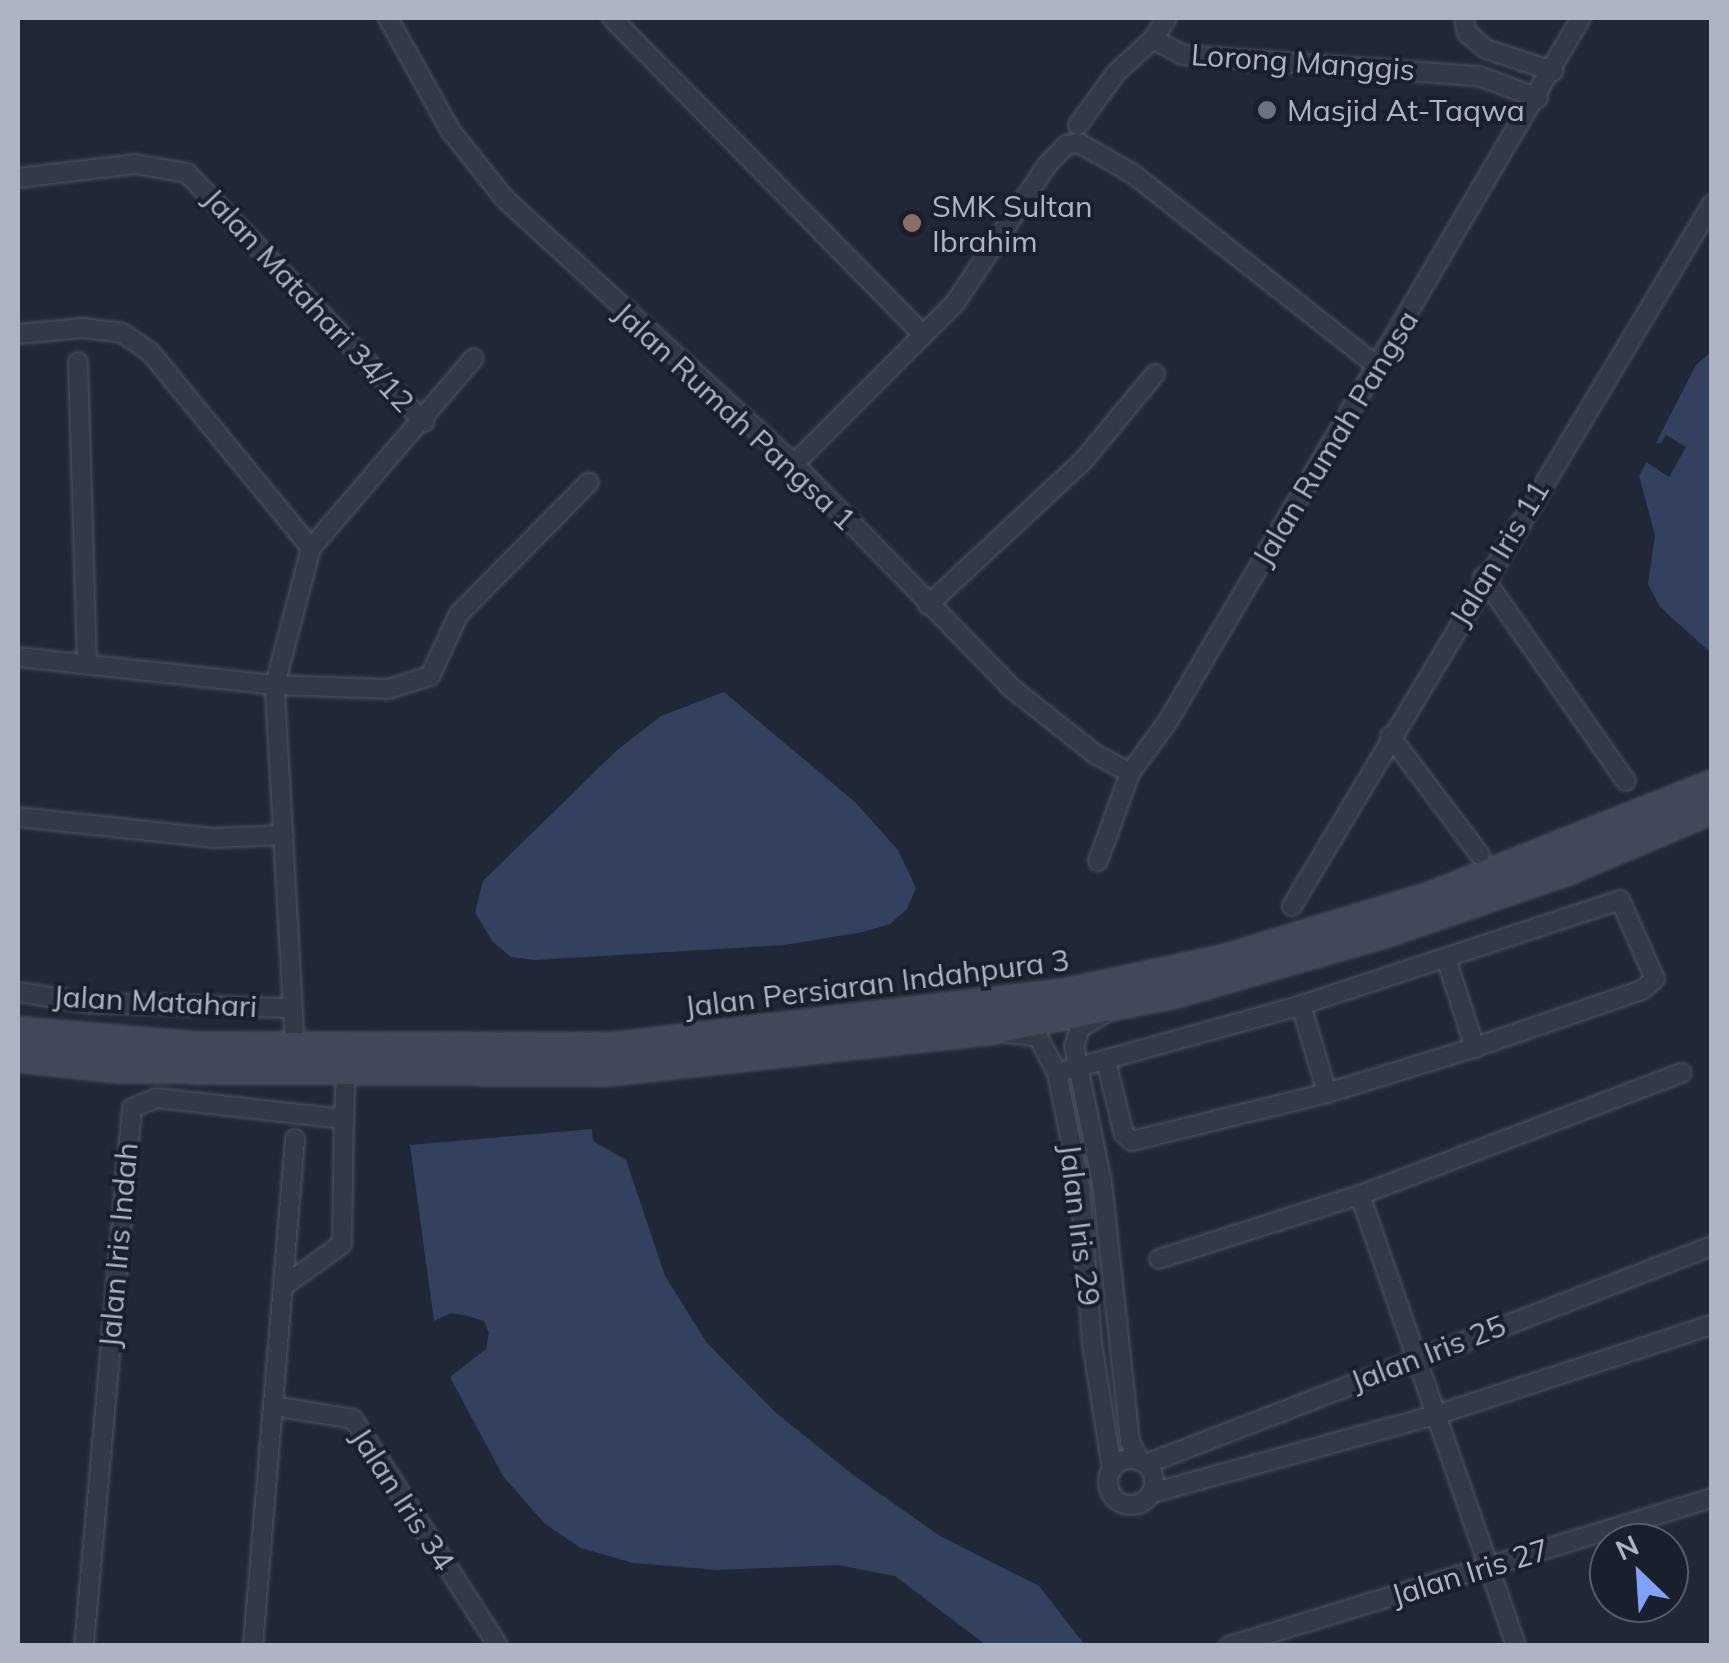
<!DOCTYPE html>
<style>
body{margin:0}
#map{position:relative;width:1729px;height:1663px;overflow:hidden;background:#202737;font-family:Mulish,sans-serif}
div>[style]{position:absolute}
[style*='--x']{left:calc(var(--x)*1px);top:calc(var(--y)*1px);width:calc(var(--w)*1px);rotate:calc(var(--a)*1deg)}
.water>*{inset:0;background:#33415f}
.pier>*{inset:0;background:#202737}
.roads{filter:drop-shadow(0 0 2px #4e5462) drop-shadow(0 0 2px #4e5462)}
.street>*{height:18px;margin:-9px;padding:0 9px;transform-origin:9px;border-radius:9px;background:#333a47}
.street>.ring{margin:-9px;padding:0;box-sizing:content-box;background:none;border:18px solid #333a47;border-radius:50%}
.secondary>*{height:28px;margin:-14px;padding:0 14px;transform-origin:14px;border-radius:14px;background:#41485a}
.dots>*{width:28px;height:28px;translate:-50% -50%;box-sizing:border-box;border:5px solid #191f2c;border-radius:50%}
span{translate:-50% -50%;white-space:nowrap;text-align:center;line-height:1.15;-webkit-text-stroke:8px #191f2c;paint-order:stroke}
.street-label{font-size:30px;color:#adb4c4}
.poi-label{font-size:30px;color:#adb4c4}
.left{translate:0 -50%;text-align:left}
.frame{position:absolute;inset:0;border:20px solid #adb4c4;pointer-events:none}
.north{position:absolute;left:1589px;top:1523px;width:100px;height:100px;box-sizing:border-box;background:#191f2c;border:2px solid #545b69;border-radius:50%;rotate:335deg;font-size:28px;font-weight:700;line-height:40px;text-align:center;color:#adb4c4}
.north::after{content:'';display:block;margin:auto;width:35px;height:45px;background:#7fa2f7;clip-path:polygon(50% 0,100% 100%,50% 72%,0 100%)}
</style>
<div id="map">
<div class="water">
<i style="clip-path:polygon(1711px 352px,1711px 653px,1660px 607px,1648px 584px,1655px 535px,1639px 476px,1696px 365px)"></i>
<i style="clip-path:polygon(724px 692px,856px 803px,898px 850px,916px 888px,907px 909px,890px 924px,863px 932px,784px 945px,535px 960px,511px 957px,493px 942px,475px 913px,483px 881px,616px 751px,661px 716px)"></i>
<i style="clip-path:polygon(592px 1129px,593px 1141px,626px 1160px,665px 1276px,707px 1343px,775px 1412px,852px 1474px,940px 1536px,1039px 1586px,1085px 1645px,986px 1645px,895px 1576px,838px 1565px,718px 1570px,633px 1563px,581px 1548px,545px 1524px,503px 1476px,450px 1377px,486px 1349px,489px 1333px,484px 1321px,468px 1316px,451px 1313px,434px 1321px,410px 1145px)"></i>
</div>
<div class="pier">
<i style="clip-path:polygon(1666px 435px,1686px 447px,1669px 477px,1643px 460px,1645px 444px,1661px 443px)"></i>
</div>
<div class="roads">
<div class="street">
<i style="--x:388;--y:18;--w:128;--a:61"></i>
<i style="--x:450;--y:130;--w:88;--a:51.4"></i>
<i style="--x:505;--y:199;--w:392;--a:42.5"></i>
<i style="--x:794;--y:464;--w:314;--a:45.8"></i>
<i style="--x:1013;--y:689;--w:105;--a:38.4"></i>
<i style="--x:1095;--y:754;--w:40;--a:28"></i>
<i style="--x:612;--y:18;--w:444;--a:45.5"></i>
<i style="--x:923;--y:335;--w:182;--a:135"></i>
<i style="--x:1167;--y:18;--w:25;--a:124"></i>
<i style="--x:1153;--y:39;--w:34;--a:28"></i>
<i style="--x:1183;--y:55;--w:297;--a:4.1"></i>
<i style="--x:1479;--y:76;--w:63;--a:20.4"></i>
<i style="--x:1464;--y:18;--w:15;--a:79"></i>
<i style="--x:1467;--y:33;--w:25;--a:40"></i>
<i style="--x:1486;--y:49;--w:71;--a:18.2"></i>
<i style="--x:1078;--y:125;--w:64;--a:-53.8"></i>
<i style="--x:1116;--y:73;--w:50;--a:-42.6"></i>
<i style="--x:18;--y:178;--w:118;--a:-6.8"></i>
<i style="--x:135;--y:164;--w:53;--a:9.8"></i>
<i style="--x:187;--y:173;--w:344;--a:46.4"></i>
<i style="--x:18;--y:334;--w:65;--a:-5.3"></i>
<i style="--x:83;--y:328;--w:39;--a:7"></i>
<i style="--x:122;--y:333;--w:34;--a:34"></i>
<i style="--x:150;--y:352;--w:254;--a:50.6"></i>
<i style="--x:923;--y:335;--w:45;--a:-45"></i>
<i style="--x:955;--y:303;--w:166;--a:-56.3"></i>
<i style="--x:1047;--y:165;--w:28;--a:-46"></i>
<i style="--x:1066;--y:145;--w:13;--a:-9"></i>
<i style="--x:1079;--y:143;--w:62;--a:29.9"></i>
<i style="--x:1133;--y:174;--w:310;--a:38.2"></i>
<i style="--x:78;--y:362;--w:303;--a:88.3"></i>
<i style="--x:1483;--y:577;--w:249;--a:55"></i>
<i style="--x:928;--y:605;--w:212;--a:-42.9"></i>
<i style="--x:1083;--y:461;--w:113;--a:-50.4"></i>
<i style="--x:18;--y:657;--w:259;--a:6.2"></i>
<i style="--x:275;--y:685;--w:142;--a:-75.3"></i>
<i style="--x:311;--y:548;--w:250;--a:-49.4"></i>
<i style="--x:1390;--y:736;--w:149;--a:52.9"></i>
<i style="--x:18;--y:817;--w:196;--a:6.1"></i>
<i style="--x:213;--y:838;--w:71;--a:-2.4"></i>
<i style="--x:1098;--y:861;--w:94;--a:-70"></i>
<i style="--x:1130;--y:773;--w:64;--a:-53.8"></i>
<i style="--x:1168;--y:721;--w:815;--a:-59.57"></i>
<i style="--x:1292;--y:906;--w:818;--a:-59.11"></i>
<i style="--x:1446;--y:958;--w:95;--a:72.1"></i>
<i style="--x:18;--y:992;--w:72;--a:8.8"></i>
<i style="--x:89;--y:1003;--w:203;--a:1.4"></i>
<i style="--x:1301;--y:1005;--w:92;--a:73.5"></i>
<i style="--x:1104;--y:1014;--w:28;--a:150"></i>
<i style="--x:1080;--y:1028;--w:19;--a:108"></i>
<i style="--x:1074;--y:1046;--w:140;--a:78.4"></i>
<i style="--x:1102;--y:1183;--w:261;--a:83.8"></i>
<i style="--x:1130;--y:1442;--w:20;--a:63"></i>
<i style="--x:1006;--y:1033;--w:32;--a:7"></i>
<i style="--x:1038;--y:1037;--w:41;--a:62.2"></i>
<i style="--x:1057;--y:1073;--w:116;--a:78.6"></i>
<i style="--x:1080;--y:1187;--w:156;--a:85.6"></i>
<i style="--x:1092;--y:1343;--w:128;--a:81"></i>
<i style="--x:295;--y:1048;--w:364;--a:-93.2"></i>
<i style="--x:275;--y:685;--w:113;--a:2"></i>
<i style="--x:388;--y:689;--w:44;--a:-17.2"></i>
<i style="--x:430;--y:676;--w:68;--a:-64.9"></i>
<i style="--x:459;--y:614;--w:185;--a:-45.4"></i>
<i style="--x:1057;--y:1073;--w:244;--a:-15.5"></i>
<i style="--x:1292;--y:1008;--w:345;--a:-18.2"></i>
<i style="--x:1620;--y:900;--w:86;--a:66.1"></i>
<i style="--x:1655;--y:979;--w:17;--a:140"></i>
<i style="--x:1642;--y:990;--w:182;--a:161.1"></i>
<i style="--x:1470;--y:1049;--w:150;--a:162.9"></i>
<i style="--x:1327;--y:1093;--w:201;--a:166.2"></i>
<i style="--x:1132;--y:1141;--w:11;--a:-139"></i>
<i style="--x:1124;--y:1134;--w:75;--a:-103.9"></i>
<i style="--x:1360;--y:1195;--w:477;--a:70.9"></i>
<i style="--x:1159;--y:1259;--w:211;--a:-17.7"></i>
<i style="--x:1360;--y:1195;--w:344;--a:-20.8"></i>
<i style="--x:285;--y:1285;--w:70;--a:-35.7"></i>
<i style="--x:342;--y:1244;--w:125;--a:-89.1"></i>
<i style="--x:274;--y:1406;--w:80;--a:9.3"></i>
<i style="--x:353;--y:1419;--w:269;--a:57.4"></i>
<i class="ring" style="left:1108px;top:1459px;width:28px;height:28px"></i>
<i style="--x:1146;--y:1464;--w:607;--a:-21.06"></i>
<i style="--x:1152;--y:1493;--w:295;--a:-15.4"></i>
<i style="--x:1436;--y:1415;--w:290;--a:-18.1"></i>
<i style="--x:84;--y:1646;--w:540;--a:-84.9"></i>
<i style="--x:132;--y:1108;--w:27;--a:-22"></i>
<i style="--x:157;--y:1098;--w:188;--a:6.4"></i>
<i style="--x:344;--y:1119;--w:47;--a:-87.6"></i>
<i style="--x:253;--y:1646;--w:509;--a:-85.26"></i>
<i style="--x:1229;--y:1646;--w:505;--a:-17.04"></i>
</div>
<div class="secondary">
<i style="--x:18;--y:1032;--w:178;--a:4.8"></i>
<i style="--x:195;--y:1047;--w:415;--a:0.1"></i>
<i style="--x:610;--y:1048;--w:457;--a:-6.8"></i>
<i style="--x:1064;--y:994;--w:163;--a:-12.1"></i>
<i style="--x:1223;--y:960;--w:220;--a:-16.9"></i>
<i style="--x:1433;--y:896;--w:300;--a:-21.7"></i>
<i style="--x:18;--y:1057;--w:102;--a:6.2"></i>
<i style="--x:119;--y:1068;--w:489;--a:0.4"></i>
<i style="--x:608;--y:1071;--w:382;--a:-6.2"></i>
<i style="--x:988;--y:1030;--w:191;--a:-11.2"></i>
<i style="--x:1175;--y:993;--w:214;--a:-16"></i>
<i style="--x:1381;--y:934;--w:198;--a:-18.9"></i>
<i style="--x:1568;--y:870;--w:156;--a:-23"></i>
</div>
</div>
<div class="dots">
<i style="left:1267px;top:110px;background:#6b7280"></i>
<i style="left:912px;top:223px;background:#8d6e63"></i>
</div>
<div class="street-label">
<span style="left:1303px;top:62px;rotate:4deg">Lorong Manggis</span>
<span style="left:309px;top:300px;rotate:47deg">Jalan Matahari 34/12</span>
<span style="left:735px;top:416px;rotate:43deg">Jalan Rumah Pangsa 1</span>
<span style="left:1335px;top:438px;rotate:-59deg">Jalan Rumah Pangsa</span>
<span style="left:1499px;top:553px;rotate:-59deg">Jalan Iris 11</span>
<span style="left:877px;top:983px;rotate:-7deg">Jalan Persiaran Indahpura 3</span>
<span style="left:155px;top:1001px;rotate:3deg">Jalan Matahari</span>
<span style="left:1080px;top:1225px;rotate:83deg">Jalan Iris 29</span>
<span style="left:118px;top:1245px;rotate:-85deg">Jalan Iris Indah</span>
<span style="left:1428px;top:1353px;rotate:-21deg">Jalan Iris 25</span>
<span style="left:403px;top:1499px;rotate:57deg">Jalan Iris 34</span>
<span style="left:1470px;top:1572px;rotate:-17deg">Jalan Iris 27</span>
</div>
<div class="poi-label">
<span class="left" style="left:1287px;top:110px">Masjid At-Taqwa</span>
<span class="left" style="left:932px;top:223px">SMK Sultan<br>Ibrahim</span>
</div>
<div class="frame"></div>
<div class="north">N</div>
</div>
